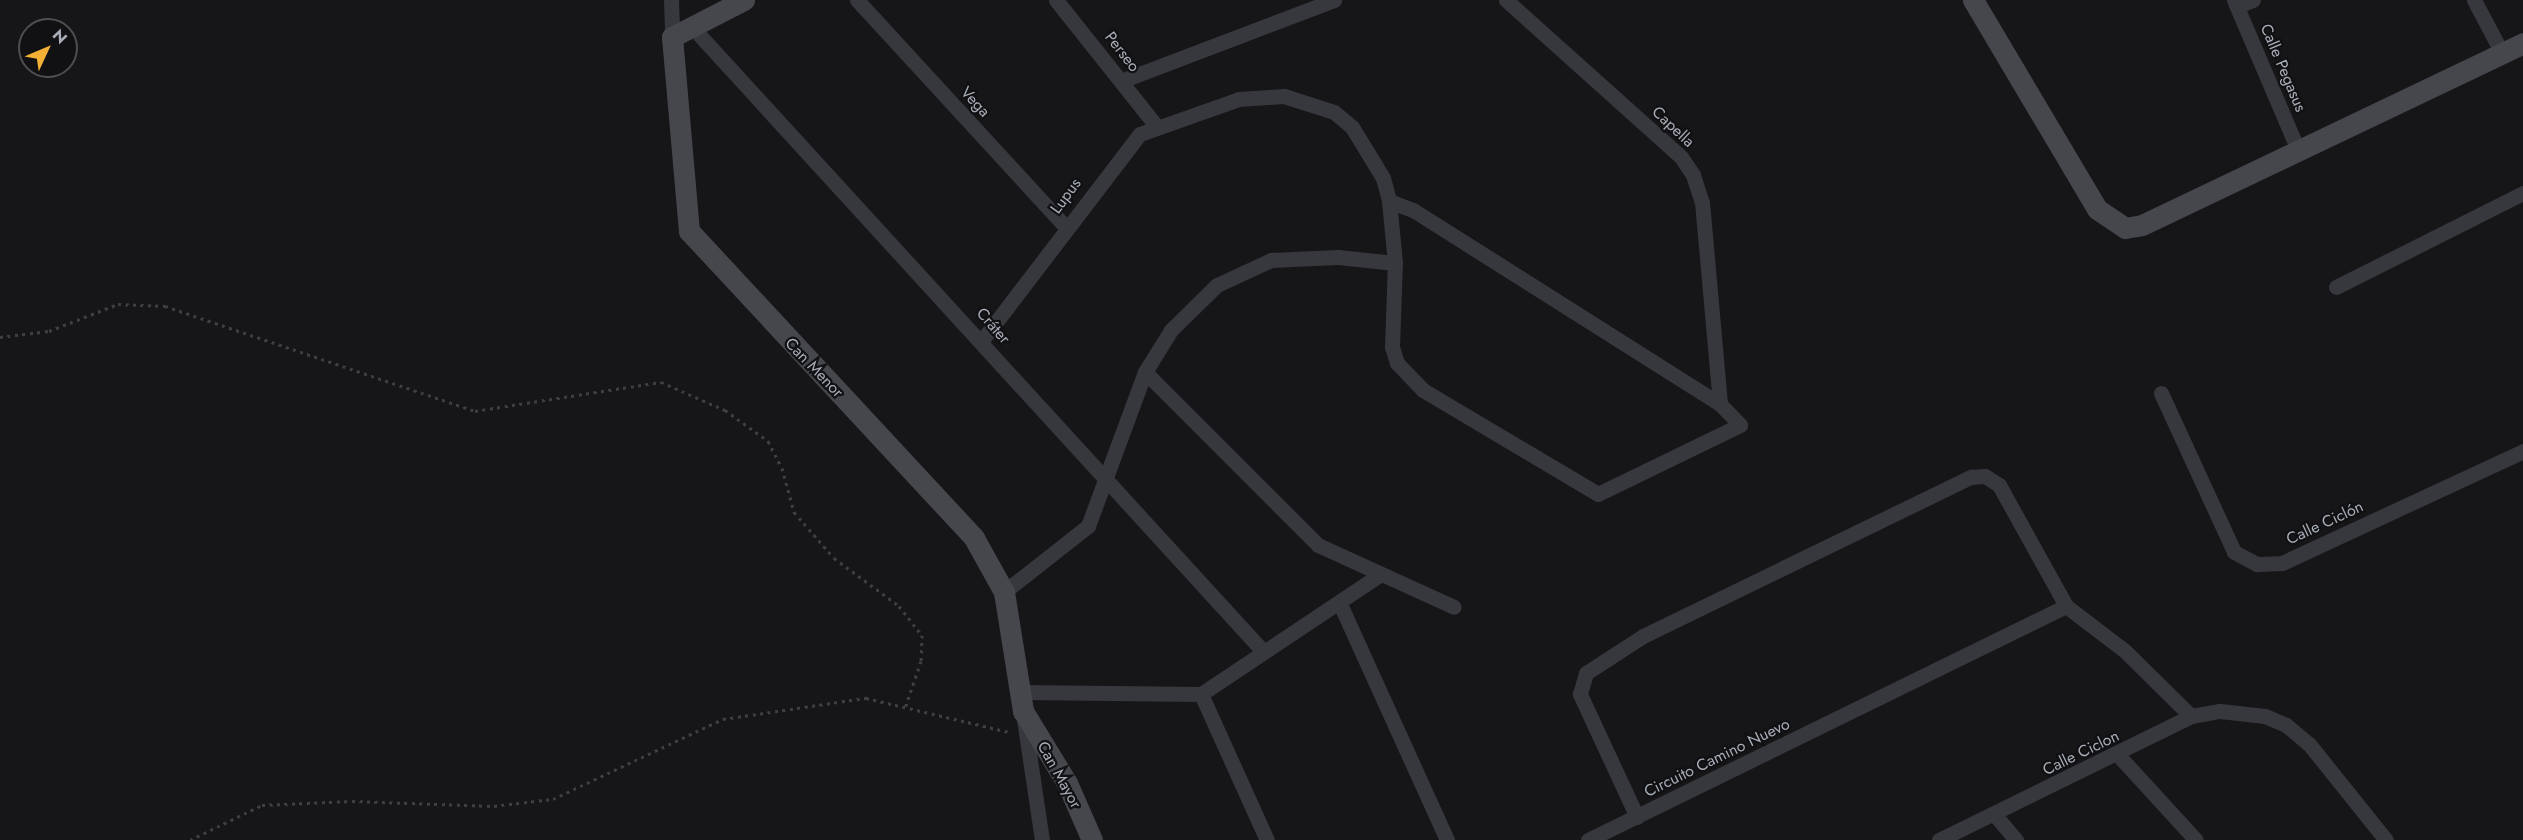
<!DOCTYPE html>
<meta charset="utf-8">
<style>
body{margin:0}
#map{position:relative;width:2523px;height:840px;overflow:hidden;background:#161618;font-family:Jost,sans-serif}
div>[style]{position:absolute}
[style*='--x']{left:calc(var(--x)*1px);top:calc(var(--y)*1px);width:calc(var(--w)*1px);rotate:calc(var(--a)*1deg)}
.path>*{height:3px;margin-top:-1.5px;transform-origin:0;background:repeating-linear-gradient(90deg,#3d3f44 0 3px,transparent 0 7.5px)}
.street>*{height:15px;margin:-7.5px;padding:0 7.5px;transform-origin:7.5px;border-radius:7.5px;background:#37383d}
.secondary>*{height:21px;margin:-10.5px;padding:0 10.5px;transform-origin:10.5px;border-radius:10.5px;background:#45474d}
span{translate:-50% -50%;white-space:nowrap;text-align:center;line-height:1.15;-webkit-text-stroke:4.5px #111113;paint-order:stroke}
.street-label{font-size:16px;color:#a8adb8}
.north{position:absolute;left:18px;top:18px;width:60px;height:60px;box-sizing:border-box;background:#111113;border:2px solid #4d4f55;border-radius:50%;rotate:46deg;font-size:16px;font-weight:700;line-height:24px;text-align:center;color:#a8adb8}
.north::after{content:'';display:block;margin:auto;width:21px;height:27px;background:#f2b134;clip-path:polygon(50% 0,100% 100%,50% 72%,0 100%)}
</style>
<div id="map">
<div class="path">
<i style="--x:0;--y:337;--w:49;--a:-7"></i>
<i style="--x:49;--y:331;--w:74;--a:-21.4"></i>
<i style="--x:118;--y:304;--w:47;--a:2.4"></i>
<i style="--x:165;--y:306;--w:327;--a:18.7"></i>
<i style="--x:475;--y:411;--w:188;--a:-8.9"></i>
<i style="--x:661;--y:382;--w:70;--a:23.6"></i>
<i style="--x:725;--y:410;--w:53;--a:35.8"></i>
<i style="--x:768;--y:441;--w:30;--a:63"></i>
<i style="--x:782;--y:468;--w:46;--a:74.7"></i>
<i style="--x:794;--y:512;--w:61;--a:49"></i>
<i style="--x:834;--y:558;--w:81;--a:36.4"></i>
<i style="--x:899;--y:606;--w:37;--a:52"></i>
<i style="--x:922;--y:635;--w:26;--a:92"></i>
<i style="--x:921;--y:661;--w:50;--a:108.8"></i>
<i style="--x:190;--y:840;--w:80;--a:-25.9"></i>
<i style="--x:262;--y:805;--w:90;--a:-2.5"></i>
<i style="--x:352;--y:801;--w:142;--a:2"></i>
<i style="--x:494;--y:806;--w:59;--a:-6.8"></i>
<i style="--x:553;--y:799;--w:188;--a:-25.2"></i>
<i style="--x:723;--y:719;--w:145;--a:-8.4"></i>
<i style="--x:866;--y:698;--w:147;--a:13.4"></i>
</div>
<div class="street">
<i style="--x:671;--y:0;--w:37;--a:88"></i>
<i style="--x:857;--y:0;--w:309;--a:47.4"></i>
<i style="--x:1056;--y:0;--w:162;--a:51.5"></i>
<i style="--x:1506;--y:0;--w:235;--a:41.9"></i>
<i style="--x:1681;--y:157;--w:22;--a:56"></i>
<i style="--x:1693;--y:175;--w:28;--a:72"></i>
<i style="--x:1702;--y:202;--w:203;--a:84.9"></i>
<i style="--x:2234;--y:0;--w:163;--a:66.9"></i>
<i style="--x:2474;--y:0;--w:60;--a:62.2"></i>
<i style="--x:2237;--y:6;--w:17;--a:-21"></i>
<i style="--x:694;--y:29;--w:840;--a:47.56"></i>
<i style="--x:1121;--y:81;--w:228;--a:-20.8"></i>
<i style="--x:2336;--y:287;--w:209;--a:-26.7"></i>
<i style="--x:983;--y:339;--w:258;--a:-52.6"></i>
<i style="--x:1140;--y:134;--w:105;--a:-19.5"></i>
<i style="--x:1239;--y:99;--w:45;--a:-3.8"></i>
<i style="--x:1284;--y:96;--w:52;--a:17.7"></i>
<i style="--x:1334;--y:112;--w:23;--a:40"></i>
<i style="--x:1352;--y:127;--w:60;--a:58.7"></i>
<i style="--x:1383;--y:178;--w:24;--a:75"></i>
<i style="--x:1389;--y:201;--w:26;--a:21"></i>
<i style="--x:1413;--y:210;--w:363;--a:32.3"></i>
<i style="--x:1720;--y:404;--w:29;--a:46"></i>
<i style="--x:1740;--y:425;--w:158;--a:154.1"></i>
<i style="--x:1598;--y:494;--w:204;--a:-149.3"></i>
<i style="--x:1423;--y:390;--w:37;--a:-134"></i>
<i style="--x:1397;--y:363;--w:17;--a:-107"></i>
<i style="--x:1392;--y:347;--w:84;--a:-88"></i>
<i style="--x:1395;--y:263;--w:62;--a:-95.5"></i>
<i style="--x:1145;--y:372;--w:245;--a:45"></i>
<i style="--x:1318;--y:545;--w:149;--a:24.5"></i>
<i style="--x:2161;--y:393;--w:175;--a:65.3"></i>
<i style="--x:2234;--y:552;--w:26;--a:28"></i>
<i style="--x:2257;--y:564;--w:25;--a:-2"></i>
<i style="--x:2282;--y:563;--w:266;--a:-24.9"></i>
<i style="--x:1004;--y:592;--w:107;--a:-38.2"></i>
<i style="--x:1088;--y:526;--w:164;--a:-69.7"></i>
<i style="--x:1145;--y:372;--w:49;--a:-58.2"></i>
<i style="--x:1171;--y:330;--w:64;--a:-44.4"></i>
<i style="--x:1217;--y:285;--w:60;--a:-24.8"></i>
<i style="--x:1271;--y:260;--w:67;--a:-2.6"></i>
<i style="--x:1338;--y:257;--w:57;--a:6"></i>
<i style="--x:1340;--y:604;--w:259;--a:65.6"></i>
<i style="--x:1020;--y:692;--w:181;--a:0.6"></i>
<i style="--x:1201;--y:694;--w:213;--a:-33.7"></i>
<i style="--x:1201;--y:694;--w:160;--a:65.7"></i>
<i style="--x:1023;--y:713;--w:128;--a:81.5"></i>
<i style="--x:2118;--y:755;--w:115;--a:47.5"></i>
<i style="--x:1995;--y:815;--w:33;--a:50"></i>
<i style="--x:1637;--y:817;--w:136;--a:-114.9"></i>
<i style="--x:1580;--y:694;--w:22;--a:-74"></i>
<i style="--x:1586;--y:673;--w:68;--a:-33"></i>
<i style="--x:1643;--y:636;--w:365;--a:-25.9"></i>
<i style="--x:1971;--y:477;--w:14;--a:-4"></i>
<i style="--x:1985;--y:476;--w:17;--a:33"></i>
<i style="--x:1999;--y:485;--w:138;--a:61"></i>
<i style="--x:2066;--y:606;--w:74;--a:37.3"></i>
<i style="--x:2125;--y:651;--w:93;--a:44.6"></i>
<i style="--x:1588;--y:840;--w:532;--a:-26.08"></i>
<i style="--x:1939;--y:840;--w:281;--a:-26.2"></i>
<i style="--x:2191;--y:716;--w:29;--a:-10"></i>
<i style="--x:2220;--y:711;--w:45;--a:6.3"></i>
<i style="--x:2265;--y:716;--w:23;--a:23"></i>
<i style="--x:2286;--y:725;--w:30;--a:40"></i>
<i style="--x:2309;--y:744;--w:123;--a:51.3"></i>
</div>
<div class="secondary">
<i style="--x:744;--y:0;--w:81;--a:152.8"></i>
<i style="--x:672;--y:37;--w:195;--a:85"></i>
<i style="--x:689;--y:231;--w:419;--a:47.1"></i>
<i style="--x:974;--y:538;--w:62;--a:60.9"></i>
<i style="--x:1004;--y:592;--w:121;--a:80.9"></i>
<i style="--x:1023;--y:711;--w:84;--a:58.6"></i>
<i style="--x:1067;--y:783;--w:62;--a:66.3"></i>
<i style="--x:1973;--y:0;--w:243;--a:59.3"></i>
<i style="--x:2097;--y:209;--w:34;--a:34"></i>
<i style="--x:2125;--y:228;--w:17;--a:-10"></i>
<i style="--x:2142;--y:225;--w:422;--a:-25.5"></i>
</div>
<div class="street-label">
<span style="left:1122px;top:52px;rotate:52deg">Perseo</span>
<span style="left:2283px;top:68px;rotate:67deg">Calle Pegasus</span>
<span style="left:975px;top:102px;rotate:47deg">Vega</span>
<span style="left:1673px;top:127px;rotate:43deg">Capella</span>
<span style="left:1066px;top:196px;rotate:-54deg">Lupus</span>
<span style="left:993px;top:326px;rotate:49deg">Cráter</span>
<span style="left:814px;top:368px;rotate:46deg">Can Menor</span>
<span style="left:2325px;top:523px;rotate:-25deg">Calle Ciclón</span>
<span style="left:2081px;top:753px;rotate:-26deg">Calle Ciclon</span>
<span style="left:1717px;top:758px;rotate:-26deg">Circuito Camino Nuevo</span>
<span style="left:1059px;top:775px;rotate:61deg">Can Mayor</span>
</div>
<div class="north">N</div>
</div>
